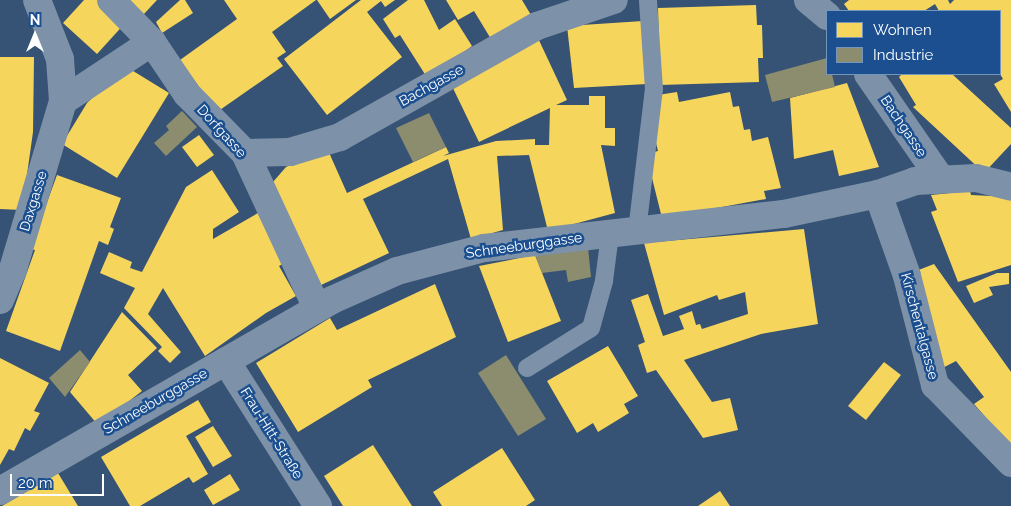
<!DOCTYPE html>
<meta charset="utf-8">
<style>
body{margin:0}
#map{position:relative;width:1011px;height:506px;overflow:hidden;background:#365274;font-family:Raleway,sans-serif}
div>[style]{position:absolute}
[style*='--x']{left:calc(var(--x)*1px);top:calc(var(--y)*1px);width:calc(var(--w)*1px);rotate:calc(var(--a)*1deg)}
.homes>*{inset:0;background:#f6d55c}
.industry>*{inset:0;background:#8c8c6e}
.service>*{height:18px;margin:-9px;padding:0 9px;transform-origin:9px;border-radius:9px;background:#7d92a8}
.minor>*{height:28px;margin:-14px;padding:0 14px;transform-origin:14px;border-radius:14px;background:#7d92a8}
.tertiary>*{height:28px;margin:-14px;padding:0 14px;transform-origin:14px;border-radius:14px;background:#7d92a8}
span{translate:-50% -50%;white-space:nowrap;text-align:center;line-height:1.15;-webkit-text-stroke:5px #1b4f8f;paint-order:stroke}
.street-label{font-size:14px;color:#fff}
.legend{position:absolute;left:826px;top:10px;width:175px;height:65px;box-sizing:border-box;background:#1b4f8f;border:1px solid #7695bc;margin:0;padding:6px 9px;list-style:none;font-size:15px;color:#fff}
.legend li{display:flex;align-items:center;gap:10px;height:25px}
.legend b{width:25px;border:1px solid #7695bc}
.north{position:absolute;left:10px;top:10px;width:50px;height:50px;-webkit-text-stroke:4px #1b4f8f;paint-order:stroke;rotate:0deg;font-size:14px;font-weight:700;line-height:20px;text-align:center;color:#fff}
.north::after{content:'';display:block;margin:auto;width:18px;height:22px;background:#fff;clip-path:polygon(50% 0,100% 100%,50% 72%,0 100%)}
.scale{position:absolute;left:10px;top:474px;width:94px;height:22px;box-sizing:border-box;border:2px solid #fff;border-top:0;padding-left:6px;font-size:15px;line-height:18px;white-space:nowrap;color:#fff;-webkit-text-stroke:4px #1b4f8f;paint-order:stroke}
</style>
<div id="map">
<div class="homes">
<i style="clip-path:polygon(84px 0,104px 0,127px 21px,97px 54px,63px 23px)"></i>
<i style="clip-path:polygon(128px 0,157px 0,143px 15px)"></i>
<i style="clip-path:polygon(180px 0,185px 0,193px 13px,162px 33px,156px 22px)"></i>
<i style="clip-path:polygon(224px 0,316px 0,272px 32px,286px 52px,277px 58px,283px 66px,217px 112px,180px 60px,237px 19px)"></i>
<i style="clip-path:polygon(317px 0,356px 0,330px 19px)"></i>
<i style="clip-path:polygon(361px 0,395px 0,385px 7px,381px 1px,367px 12px,402px 57px,327px 115px,284px 59px)"></i>
<i style="clip-path:polygon(408px 0,424px 0,439px 30px,455px 19px,472px 46px,428px 79px,400px 35px,395px 38px,383px 19px)"></i>
<i style="clip-path:polygon(446px 0,522px 0,531px 15px,491px 39px,474px 11px,458px 20px)"></i>
<i style="clip-path:polygon(849px 0,948px 0,950px 4px,954px 0,1011px 0,1011px 112px,994px 84px,1003px 79px,1000px 74px,1000px 11px,939px 11px,935px 4px,924px 11px,849px 11px,844px 4px)"></i>
<i style="clip-path:polygon(756px 5px,757px 25px,762px 25px,763px 58px,758px 58px,759px 82px,660px 85px,658px 8px)"></i>
<i style="clip-path:polygon(643px 21px,647px 84px,574px 88px,567px 26px)"></i>
<i style="clip-path:polygon(537px 36px,567px 100px,556px 105px,589px 105px,589px 96px,605px 96px,605px 128px,615px 128px,615px 146px,601px 145px,615px 213px,548px 231px,529px 155px,497px 156px,503px 230px,471px 239px,448px 159px,363px 199px,389px 253px,319px 286px,273px 182px,286px 167px,327px 148px,347px 193px,446px 147px,449px 153px,443px 156px,496px 141px,535px 139px,535px 145px,549px 145px,550px 108px,479px 142px,450px 82px)"></i>
<i style="clip-path:polygon(0 57px,34px 57px,33px 132px,22px 210px,0 209px)"></i>
<i style="clip-path:polygon(125px 66px,169px 93px,117px 178px,62px 144px,87px 103px)"></i>
<i style="clip-path:polygon(902px 74px,952px 74px,1011px 128px,1011px 144px,984px 173px,913px 107px,916px 105px,899px 77px)"></i>
<i style="clip-path:polygon(847px 83px,879px 167px,839px 176px,833px 150px,794px 159px,790px 98px)"></i>
<i style="clip-path:polygon(677px 92px,679px 102px,730px 92px,733px 107px,739px 106px,744px 130px,750px 129px,752px 141px,768px 137px,781px 188px,764px 191px,766px 199px,662px 218px,646px 154px,658px 151px,651px 123px,658px 95px)"></i>
<i style="clip-path:polygon(199px 135px,214px 155px,197px 167px,182px 147px)"></i>
<i style="clip-path:polygon(212px 170px,239px 212px,213px 229px,213px 239px,258px 213px,286px 262px,279px 266px,296px 296px,266px 313px,205px 356px,163px 288px,148px 314px,181px 352px,170px 363px,158px 351px,162px 347px,124px 308px,135px 288px,100px 273px,109px 252px,132px 262px,130px 268px,142px 272px,186px 187px)"></i>
<i style="clip-path:polygon(57px 175px,121px 198px,110px 227px,114px 229px,108px 245px,99px 241px,60px 351px,6px 331px,35px 250px,30px 249px)"></i>
<i style="clip-path:polygon(970px 191px,971px 195px,1011px 197px,1011px 265px,958px 282px,931px 212px,937px 210px,931px 195px)"></i>
<i style="clip-path:polygon(804px 229px,818px 324px,761px 334px,684px 360px,712px 402px,730px 398px,738px 430px,703px 438px,656px 370px,647px 373px,638px 345px,645px 342px,631px 300px,648px 294px,663px 336px,684px 329px,679px 316px,692px 311px,696px 325px,700px 324px,702px 329px,748px 314px,745px 292px,719px 300px,717px 295px,664px 315px,644px 243px)"></i>
<i style="clip-path:polygon(535px 255px,561px 321px,508px 342px,479px 266px)"></i>
<i style="clip-path:polygon(934px 264px,1011px 372px,1011px 453px,984px 423px,988px 420px,974px 404px,984px 397px,956px 361px,935px 372px,916px 271px)"></i>
<i style="clip-path:polygon(997px 273px,1009px 273px,1009px 284px,989px 287px,993px 295px,974px 303px,966px 286px)"></i>
<i style="clip-path:polygon(435px 284px,456px 337px,368px 380px,372px 387px,298px 432px,256px 363px,330px 318px,337px 330px)"></i>
<i style="clip-path:polygon(122px 312px,157px 348px,128px 375px,142px 391px,98px 425px,70px 392px)"></i>
<i style="clip-path:polygon(608px 346px,638px 396px,624px 404px,629px 413px,598px 432px,593px 423px,577px 433px,547px 381px)"></i>
<i style="clip-path:polygon(0 358px,49px 383px,34px 411px,40px 413px,30px 431px,25px 428px,14px 451px,9px 449px,0 465px)"></i>
<i style="clip-path:polygon(884px 362px,901px 375px,866px 420px,848px 406px)"></i>
<i style="clip-path:polygon(198px 400px,211px 422px,186px 436px,208px 474px,193px 483px,189px 477px,140px 506px,130px 506px,101px 457px)"></i>
<i style="clip-path:polygon(213px 426px,232px 456px,213px 467px,195px 437px)"></i>
<i style="clip-path:polygon(373px 445px,412px 506px,343px 506px,324px 476px)"></i>
<i style="clip-path:polygon(502px 448px,535px 500px,526px 506px,442px 506px,433px 492px)"></i>
<i style="clip-path:polygon(58px 473px,78px 506px,2px 506px)"></i>
<i style="clip-path:polygon(230px 474px,240px 490px,213px 505px,204px 490px)"></i>
<i style="clip-path:polygon(720px 491px,730px 506px,698px 506px)"></i>
</div>
<div class="industry">
<i style="clip-path:polygon(827px 58px,827px 74px,832px 74px,835px 87px,772px 102px,765px 75px)"></i>
<i style="clip-path:polygon(182px 111px,197px 127px,166px 156px,154px 143px,169px 130px,166px 126px)"></i>
<i style="clip-path:polygon(429px 113px,446px 147px,413px 162px,396px 128px)"></i>
<i style="clip-path:polygon(588px 247px,591px 277px,568px 282px,566px 270px,542px 273px,535px 255px)"></i>
<i style="clip-path:polygon(80px 350px,90px 362px,65px 397px,49px 378px)"></i>
<i style="clip-path:polygon(506px 355px,546px 419px,518px 436px,478px 373px)"></i>
</div>
<div class="service">
<i style="--x:637;--y:231;--w:143;--a:-83.2"></i>
<i style="--x:654;--y:89;--w:89;--a:-93.9"></i>
<i style="--x:527;--y:368;--w:75;--a:-32"></i>
<i style="--x:591;--y:328;--w:49;--a:-74.5"></i>
<i style="--x:604;--y:281;--w:47;--a:-82.7"></i>
</div>
<div class="minor">
<i style="--x:111;--y:0;--w:59;--a:45.7"></i>
<i style="--x:152;--y:42;--w:63;--a:56.1"></i>
<i style="--x:187;--y:94;--w:83;--a:45.5"></i>
<i style="--x:245;--y:153;--w:171;--a:65.1"></i>
<i style="--x:808;--y:0;--w:25;--a:40"></i>
<i style="--x:868;--y:74;--w:126;--a:55.3"></i>
<i style="--x:63;--y:101;--w:107;--a:-33.5"></i>
<i style="--x:245;--y:153;--w:45;--a:-1.3"></i>
<i style="--x:290;--y:152;--w:52;--a:-16.7"></i>
<i style="--x:340;--y:137;--w:226;--a:-29.4"></i>
<i style="--x:537;--y:26;--w:81;--a:-18.7"></i>
<i style="--x:878;--y:194;--w:87;--a:70.5"></i>
<i style="--x:907;--y:276;--w:113;--a:75.6"></i>
<i style="--x:935;--y:385;--w:109;--a:45.7"></i>
<i style="--x:0;--y:300;--w:34;--a:-67"></i>
<i style="--x:13;--y:269;--w:175;--a:-73.4"></i>
<i style="--x:63;--y:101;--w:42;--a:-94.1"></i>
<i style="--x:60;--y:59;--w:63;--a:-111.3"></i>
<i style="--x:226;--y:361;--w:172;--a:57.6"></i>
</div>
<div class="tertiary">
<i style="--x:0;--y:491;--w:383;--a:-29.9"></i>
<i style="--x:332;--y:300;--w:71;--a:-24"></i>
<i style="--x:397;--y:271;--w:90;--a:-14.8"></i>
<i style="--x:484;--y:248;--w:302;--a:-6.5"></i>
<i style="--x:784;--y:214;--w:96;--a:-12"></i>
<i style="--x:878;--y:194;--w:39;--a:-19"></i>
<i style="--x:915;--y:181;--w:61;--a:-2.8"></i>
<i style="--x:976;--y:178;--w:36;--a:14"></i>
</div>
<div class="street-label">
<span style="left:431px;top:85px;rotate:-29deg">Bachgasse</span>
<span style="left:904px;top:126px;rotate:56deg">Bachgasse</span>
<span style="left:222px;top:131px;rotate:48deg">Dorfgasse</span>
<span style="left:33px;top:201px;rotate:-73deg">Daxgasse</span>
<span style="left:524px;top:245px;rotate:-8deg">Schneeburggasse</span>
<span style="left:920px;top:326px;rotate:75deg">Kirschentalgasse</span>
<span style="left:155px;top:401px;rotate:-30deg">Schneeburggasse</span>
<span style="left:272px;top:433px;rotate:58deg">Frau-Hitt-Straße</span>
</div>
<ul class="legend">
<li><b style="height:14px;background:#f6d55c"></b>Wohnen</li>
<li><b style="height:14px;background:#8c8c6e"></b>Industrie</li>
</ul>
<div class="north">N</div>
<div class="scale">20 m</div>
</div>
